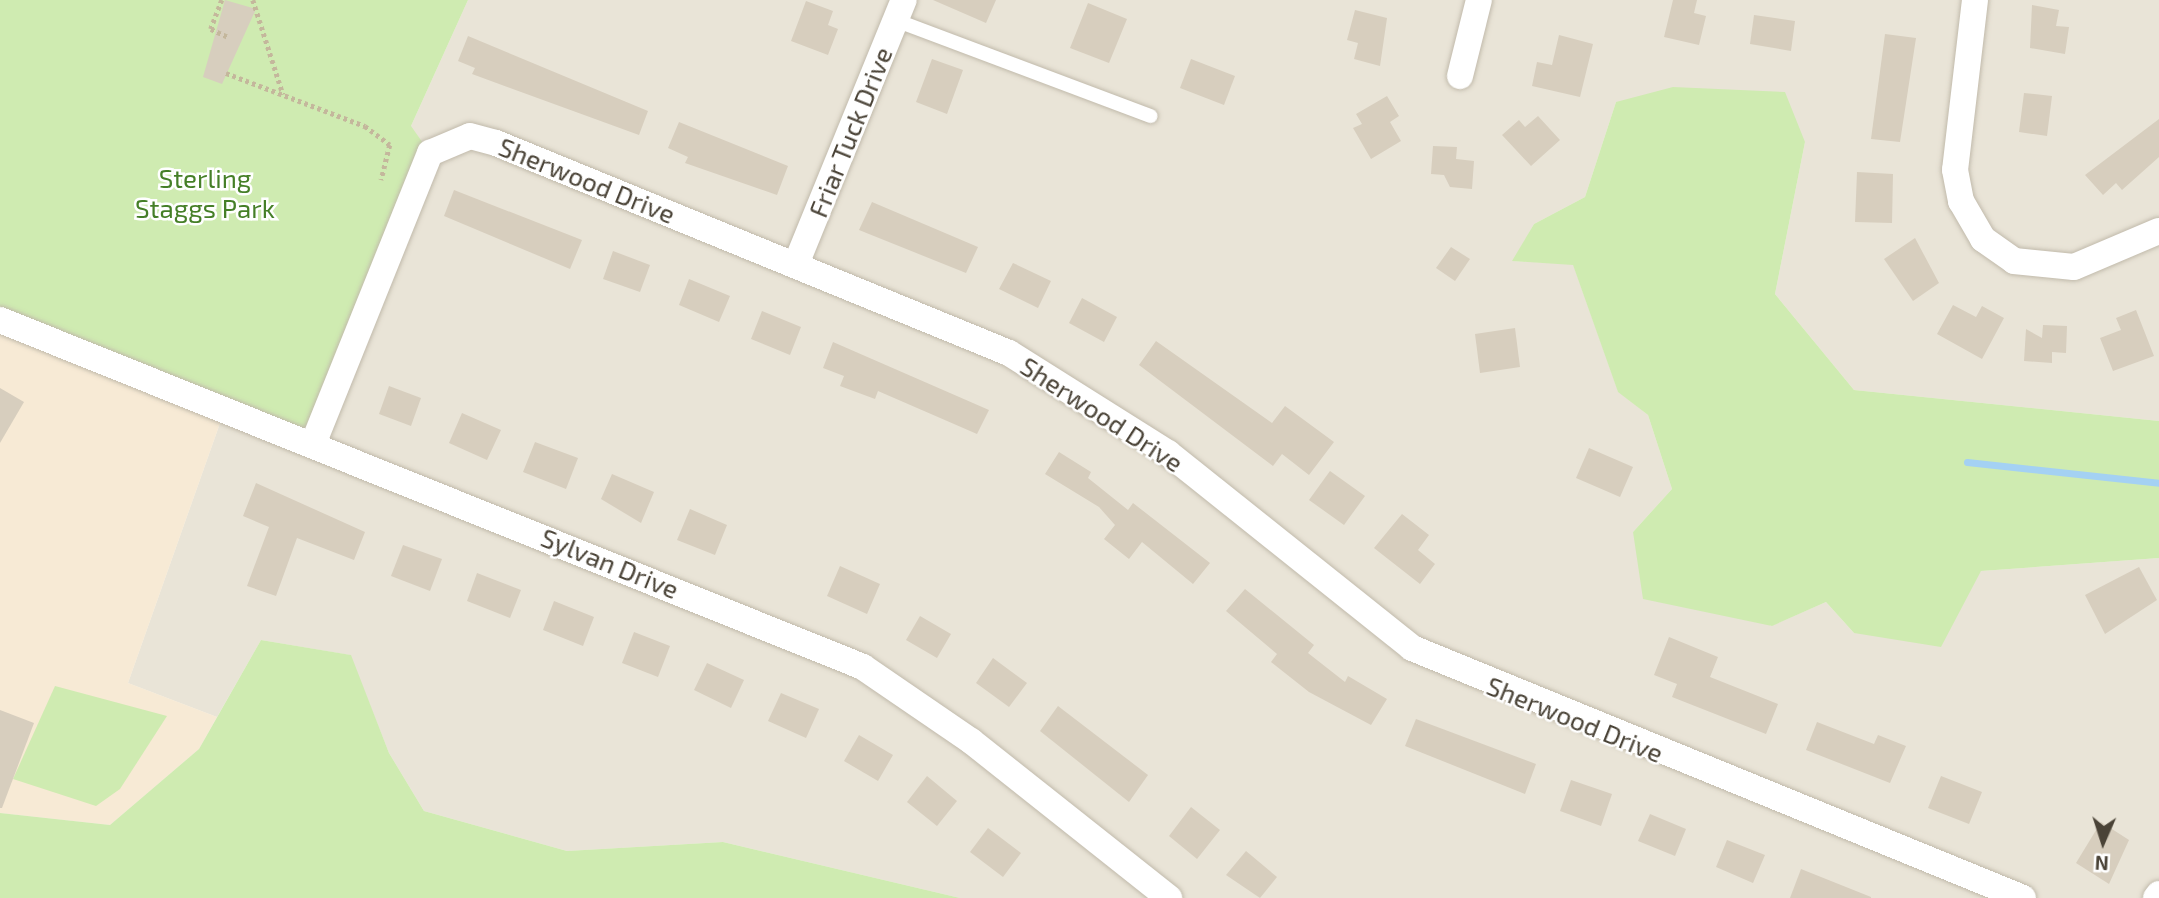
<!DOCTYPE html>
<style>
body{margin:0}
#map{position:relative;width:2159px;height:898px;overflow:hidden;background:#f5f2ea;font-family:"Exo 2",sans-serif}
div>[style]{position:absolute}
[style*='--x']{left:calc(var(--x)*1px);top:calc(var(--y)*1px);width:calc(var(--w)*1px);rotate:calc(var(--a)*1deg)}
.residential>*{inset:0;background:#e9e4d7}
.commercial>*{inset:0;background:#f7ead5}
.green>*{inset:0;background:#cfebb1}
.stream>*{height:7px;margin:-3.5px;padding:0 3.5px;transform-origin:3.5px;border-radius:3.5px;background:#a4d1f3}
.building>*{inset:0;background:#d7cebe}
.path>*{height:4.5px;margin-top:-2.25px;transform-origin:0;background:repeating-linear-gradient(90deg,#c4b79c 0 3.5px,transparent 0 7px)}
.roads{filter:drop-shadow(0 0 2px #c1baab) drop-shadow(0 0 2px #c1baab)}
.lane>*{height:14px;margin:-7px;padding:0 7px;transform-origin:7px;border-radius:7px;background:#fff}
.street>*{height:26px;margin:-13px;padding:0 13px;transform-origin:13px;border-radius:13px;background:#fff}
span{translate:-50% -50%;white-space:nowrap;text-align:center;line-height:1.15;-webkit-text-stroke:5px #fff;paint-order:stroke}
.street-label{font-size:26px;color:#4a4337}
.park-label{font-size:26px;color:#457f27}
.north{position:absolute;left:2068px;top:807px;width:70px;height:70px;-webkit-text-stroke:5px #fff;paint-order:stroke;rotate:183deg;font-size:19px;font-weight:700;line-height:28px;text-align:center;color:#4a4337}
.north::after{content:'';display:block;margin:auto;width:24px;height:32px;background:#4a4337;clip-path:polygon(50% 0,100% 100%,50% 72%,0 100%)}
</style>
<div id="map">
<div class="residential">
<i style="clip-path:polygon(468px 0,2159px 0,2159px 421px,1854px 390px,1775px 294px,1805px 142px,1616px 102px,1585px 197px,1534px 224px,1513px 261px,1573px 264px,1618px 391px,1648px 415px,1672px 489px,1633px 532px,1771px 626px,1826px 602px,1854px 633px,1981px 571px,2159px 558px,2159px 898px,960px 898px,723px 842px,567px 851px,424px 811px,389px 753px,350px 655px,261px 640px,217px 717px,128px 683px,225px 409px,411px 126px)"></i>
</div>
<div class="commercial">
<i style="clip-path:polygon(0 320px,225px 409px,128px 683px,217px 717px,199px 749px,110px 825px,0 813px)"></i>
</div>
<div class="green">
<i style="clip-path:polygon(0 0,468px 0,411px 126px,430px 153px,313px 444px,0 320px)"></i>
<i style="clip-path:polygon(1673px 87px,1785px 92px,1805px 142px,1775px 294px,1854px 390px,2159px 421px,2159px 558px,1981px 571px,1941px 647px,1854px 633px,1826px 602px,1772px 626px,1643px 599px,1633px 532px,1672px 489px,1648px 415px,1618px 392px,1573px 265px,1512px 261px,1534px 224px,1585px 197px,1616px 102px)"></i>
<i style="clip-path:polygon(261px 640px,351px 655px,389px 753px,424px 811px,567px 851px,723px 842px,960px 898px,0 898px,0 813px,110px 825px,199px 749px)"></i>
<i style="clip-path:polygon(55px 686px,167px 716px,120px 789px,96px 806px,13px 779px)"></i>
</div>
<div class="stream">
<i style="--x:1967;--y:462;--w:193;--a:6.2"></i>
</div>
<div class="building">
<i style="clip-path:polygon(225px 0,256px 9px,222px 84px,203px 77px)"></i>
<i style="clip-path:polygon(933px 0,996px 0,986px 23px)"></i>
<i style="clip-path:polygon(1673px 0,1697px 0,1694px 13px,1706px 16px,1699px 45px,1664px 37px)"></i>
<i style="clip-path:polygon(806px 1px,833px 11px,828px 25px,838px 29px,828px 55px,791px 41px)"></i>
<i style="clip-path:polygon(1088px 3px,1127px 19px,1109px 63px,1070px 48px)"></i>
<i style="clip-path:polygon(2032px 5px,2059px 10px,2056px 26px,2069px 27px,2065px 54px,2030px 48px)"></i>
<i style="clip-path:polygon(1355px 10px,1387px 18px,1380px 66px,1354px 59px,1358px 43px,1347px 40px)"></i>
<i style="clip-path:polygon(1754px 15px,1795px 21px,1791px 51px,1750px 44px)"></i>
<i style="clip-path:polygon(1885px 34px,1916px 38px,1900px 142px,1871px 139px)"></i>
<i style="clip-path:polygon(1559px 35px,1593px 44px,1580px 97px,1532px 86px,1537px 62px,1552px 65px)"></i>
<i style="clip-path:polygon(468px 36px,648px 111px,639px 135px,472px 74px,475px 68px,458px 61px)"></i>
<i style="clip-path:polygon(932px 59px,963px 70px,947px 114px,916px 102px)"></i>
<i style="clip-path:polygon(1191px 59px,1235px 76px,1224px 105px,1180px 88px)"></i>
<i style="clip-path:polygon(2024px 93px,2052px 96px,2047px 136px,2019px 132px)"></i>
<i style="clip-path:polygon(1387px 96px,1399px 116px,1390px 122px,1401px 141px,1371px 159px,1353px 128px,1362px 124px,1356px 114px)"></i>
<i style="clip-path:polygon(1538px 116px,1560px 140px,1531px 166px,1502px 135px,1519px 120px,1525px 127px)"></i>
<i style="clip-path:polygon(2159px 119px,2159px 157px,2122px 190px,2116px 183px,2103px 195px,2085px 175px)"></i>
<i style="clip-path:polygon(679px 122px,788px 166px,777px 195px,685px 163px,688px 157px,668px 148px)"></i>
<i style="clip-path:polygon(1433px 146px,1457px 147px,1456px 159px,1474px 161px,1472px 189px,1450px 187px,1444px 175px,1431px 174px)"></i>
<i style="clip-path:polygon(1857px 172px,1893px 174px,1892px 223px,1855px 222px)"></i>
<i style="clip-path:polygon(454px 190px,582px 240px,570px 269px,444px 216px)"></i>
<i style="clip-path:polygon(872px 202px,978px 247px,966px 273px,859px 230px)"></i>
<i style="clip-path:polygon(1915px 238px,1939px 283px,1913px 301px,1884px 259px)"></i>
<i style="clip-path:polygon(1451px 247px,1470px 259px,1455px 281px,1436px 268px)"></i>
<i style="clip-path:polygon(613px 251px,650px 265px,640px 292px,603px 279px)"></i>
<i style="clip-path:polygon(1013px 263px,1051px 281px,1038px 308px,999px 289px)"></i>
<i style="clip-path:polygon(689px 279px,730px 296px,719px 322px,679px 305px)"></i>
<i style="clip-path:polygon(1082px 298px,1117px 317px,1104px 342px,1069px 323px)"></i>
<i style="clip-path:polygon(1953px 305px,1976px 317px,1982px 306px,2004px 318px,1982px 359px,1937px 334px)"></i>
<i style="clip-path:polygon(2136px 310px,2154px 356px,2113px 371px,2100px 338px,2121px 330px,2116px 318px)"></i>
<i style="clip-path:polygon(762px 311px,801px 327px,790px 355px,751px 339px)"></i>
<i style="clip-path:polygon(2043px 325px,2067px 326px,2066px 353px,2052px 352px,2052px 363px,2024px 361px,2026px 329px,2042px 338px)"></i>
<i style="clip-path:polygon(1515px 328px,1520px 367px,1480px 373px,1475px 334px)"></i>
<i style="clip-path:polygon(1156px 341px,1272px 423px,1285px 406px,1334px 442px,1309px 475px,1282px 454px,1273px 466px,1139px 365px)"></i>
<i style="clip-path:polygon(833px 342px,989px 410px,977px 434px,878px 391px,875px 399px,840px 386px,844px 376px,823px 368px)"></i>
<i style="clip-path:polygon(389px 386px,421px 398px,411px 426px,379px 414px)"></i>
<i style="clip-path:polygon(0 388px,24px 402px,0 443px)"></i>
<i style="clip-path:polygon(462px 413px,501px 430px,487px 460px,449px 443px)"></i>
<i style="clip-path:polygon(535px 442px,578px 458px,566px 489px,523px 472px)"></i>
<i style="clip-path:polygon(1589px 448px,1633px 467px,1620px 497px,1576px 478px)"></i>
<i style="clip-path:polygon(1059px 452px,1091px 472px,1088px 478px,1128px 510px,1133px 503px,1210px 563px,1193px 584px,1142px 542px,1129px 559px,1104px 539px,1115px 525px,1099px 507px,1045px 474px)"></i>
<i style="clip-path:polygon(1330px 471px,1365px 496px,1344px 525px,1309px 500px)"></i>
<i style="clip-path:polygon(612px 474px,654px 492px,641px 523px,601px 499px)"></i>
<i style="clip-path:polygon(256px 483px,365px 532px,354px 560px,297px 538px,276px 596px,247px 586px,269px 527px,243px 516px)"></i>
<i style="clip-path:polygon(690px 509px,727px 525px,715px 555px,677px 540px)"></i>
<i style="clip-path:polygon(1402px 514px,1429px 535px,1418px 550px,1435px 564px,1420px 584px,1374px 548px)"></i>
<i style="clip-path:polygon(403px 545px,442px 559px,430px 591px,391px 576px)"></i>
<i style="clip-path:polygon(840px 566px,880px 584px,867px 614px,827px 596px)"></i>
<i style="clip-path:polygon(2139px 567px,2157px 600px,2105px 634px,2085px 595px)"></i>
<i style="clip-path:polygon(477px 573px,521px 590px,510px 618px,467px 601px)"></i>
<i style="clip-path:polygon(1245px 589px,1314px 645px,1308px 653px,1345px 682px,1348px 676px,1387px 699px,1371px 725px,1309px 692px,1271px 662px,1277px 654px,1226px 611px)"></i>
<i style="clip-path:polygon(554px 601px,594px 617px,583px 646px,543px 630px)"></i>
<i style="clip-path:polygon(920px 616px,951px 634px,937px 658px,906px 640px)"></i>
<i style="clip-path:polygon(634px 632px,670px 646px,658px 677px,622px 663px)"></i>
<i style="clip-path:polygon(1669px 637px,1718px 657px,1710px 677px,1778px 704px,1766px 734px,1672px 697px,1677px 684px,1654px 675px)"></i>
<i style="clip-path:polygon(993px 658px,1027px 683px,1009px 707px,976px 683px)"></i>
<i style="clip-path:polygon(707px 663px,744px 680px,731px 708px,694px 690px)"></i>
<i style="clip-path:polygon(781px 693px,819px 709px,806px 738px,768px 721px)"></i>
<i style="clip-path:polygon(1058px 706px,1148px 775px,1129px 802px,1040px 731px)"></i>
<i style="clip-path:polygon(0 710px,34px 723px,2px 808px,0 808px)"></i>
<i style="clip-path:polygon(1416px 719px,1536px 764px,1525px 794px,1405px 746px)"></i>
<i style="clip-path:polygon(1817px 722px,1874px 744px,1878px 735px,1906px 746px,1890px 783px,1806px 750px)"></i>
<i style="clip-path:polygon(859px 735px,893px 755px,878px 781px,844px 761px)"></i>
<i style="clip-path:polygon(927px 776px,957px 801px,937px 826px,907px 802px)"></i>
<i style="clip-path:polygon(1941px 776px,1982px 792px,1969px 824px,1928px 808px)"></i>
<i style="clip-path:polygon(1571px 780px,1612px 794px,1601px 826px,1560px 811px)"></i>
<i style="clip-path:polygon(1191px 807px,1220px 830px,1197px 859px,1169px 836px)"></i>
<i style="clip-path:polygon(1650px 814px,1686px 829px,1675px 856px,1638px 841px)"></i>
<i style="clip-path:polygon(2101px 822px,2129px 840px,2109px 884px,2076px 863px)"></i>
<i style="clip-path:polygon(988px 828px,1021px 853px,1003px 877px,970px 852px)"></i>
<i style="clip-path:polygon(1727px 840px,1765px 855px,1753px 883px,1716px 867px)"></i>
<i style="clip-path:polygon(1246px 851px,1277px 877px,1260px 898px,1226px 875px)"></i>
<i style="clip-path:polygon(1801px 869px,1871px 897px,1871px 898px,1790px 898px)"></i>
</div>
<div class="path">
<i style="--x:222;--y:0;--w:31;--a:111"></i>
<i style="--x:211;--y:29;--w:19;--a:25"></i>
<i style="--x:253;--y:0;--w:99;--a:72.3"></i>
<i style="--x:226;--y:73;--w:149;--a:20.9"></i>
<i style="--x:365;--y:126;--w:31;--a:37"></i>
<i style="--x:390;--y:145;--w:36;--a:104"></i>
</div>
<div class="roads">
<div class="lane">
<i style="--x:895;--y:20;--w:273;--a:20.6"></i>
</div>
<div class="street">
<i style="--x:1975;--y:0;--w:171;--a:96.7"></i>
<i style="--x:1955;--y:170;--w:32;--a:79"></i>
<i style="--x:1961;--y:201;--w:44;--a:59.9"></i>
<i style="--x:1983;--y:239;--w:38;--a:35"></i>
<i style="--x:2014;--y:261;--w:60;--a:5.7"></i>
<i style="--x:2074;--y:267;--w:92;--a:-23"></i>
<i style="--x:1460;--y:76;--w:78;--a:-76"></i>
<i style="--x:796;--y:264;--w:285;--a:-67.8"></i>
<i style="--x:0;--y:320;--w:930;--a:21.9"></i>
<i style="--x:863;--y:667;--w:131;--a:34.4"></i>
<i style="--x:971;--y:741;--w:253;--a:38.4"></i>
<i style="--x:313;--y:444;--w:314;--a:-68.1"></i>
<i style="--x:430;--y:153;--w:43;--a:-23"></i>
<i style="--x:470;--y:136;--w:27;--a:15"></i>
<i style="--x:496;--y:143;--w:554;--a:22.26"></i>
<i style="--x:1009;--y:353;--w:188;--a:32.2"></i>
<i style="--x:1168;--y:453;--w:312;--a:38.6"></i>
<i style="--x:1412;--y:648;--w:660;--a:22.25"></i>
<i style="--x:2156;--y:898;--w:5;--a:-53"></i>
</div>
</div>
<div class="street-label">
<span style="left:850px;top:132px;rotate:-68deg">Friar Tuck Drive</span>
<span style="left:587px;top:180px;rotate:22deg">Sherwood Drive</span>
<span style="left:1102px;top:414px;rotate:33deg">Sherwood Drive</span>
<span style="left:610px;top:563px;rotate:22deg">Sylvan Drive</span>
<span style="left:1575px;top:719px;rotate:22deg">Sherwood Drive</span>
</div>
<div class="park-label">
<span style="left:205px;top:193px">Sterling<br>Staggs Park</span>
</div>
<div class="north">N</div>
</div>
